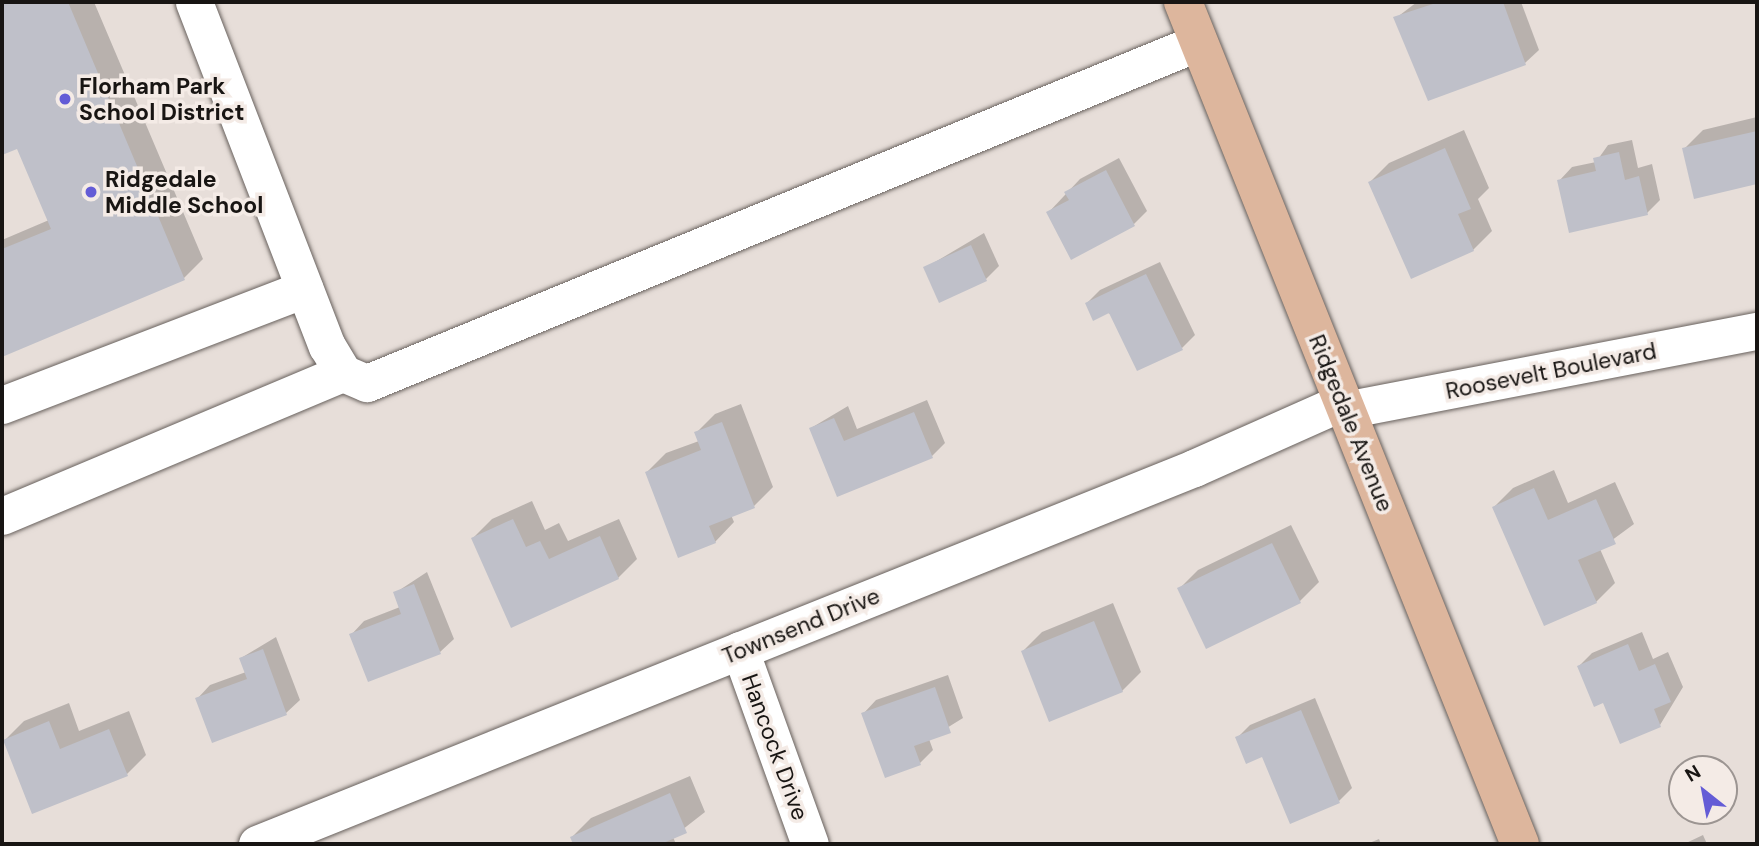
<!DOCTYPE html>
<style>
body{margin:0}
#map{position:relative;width:1759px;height:846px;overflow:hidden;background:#e7ded9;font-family:"DM Sans",sans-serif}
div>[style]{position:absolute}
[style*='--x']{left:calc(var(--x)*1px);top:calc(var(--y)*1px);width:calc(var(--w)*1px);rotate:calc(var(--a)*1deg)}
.shadow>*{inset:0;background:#0003}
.building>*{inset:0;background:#bfc0c9}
.roads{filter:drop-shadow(0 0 2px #68615d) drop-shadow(0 0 2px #68615d)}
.minor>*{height:37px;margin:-18.5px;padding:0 18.5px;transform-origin:18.5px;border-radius:18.5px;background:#fff}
.major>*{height:38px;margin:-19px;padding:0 19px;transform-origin:19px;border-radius:19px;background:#ddb69d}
.dots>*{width:19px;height:19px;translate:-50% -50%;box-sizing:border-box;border:4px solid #f4ebe6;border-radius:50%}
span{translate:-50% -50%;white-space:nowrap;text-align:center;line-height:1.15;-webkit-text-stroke:7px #f4ebe6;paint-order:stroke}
.poi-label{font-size:23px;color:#181513;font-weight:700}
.left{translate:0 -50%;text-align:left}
.street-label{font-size:23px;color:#181513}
.frame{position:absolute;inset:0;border:4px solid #181513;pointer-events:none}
.north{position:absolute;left:1668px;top:755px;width:70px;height:70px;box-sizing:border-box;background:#f4ebe6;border:2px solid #9c9592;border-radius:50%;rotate:329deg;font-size:19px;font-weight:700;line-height:28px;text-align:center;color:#181513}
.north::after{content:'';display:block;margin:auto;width:24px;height:32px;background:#645cd6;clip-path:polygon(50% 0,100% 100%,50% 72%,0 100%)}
</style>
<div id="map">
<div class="shadow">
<i style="clip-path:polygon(2px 2px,94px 2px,203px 259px,184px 278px,2px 355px,2px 240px,49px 220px,18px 147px,2px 154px)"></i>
<i style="clip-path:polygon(1417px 2px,1521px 2px,1539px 50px,1525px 63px,1396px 18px)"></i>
<i style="clip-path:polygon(1757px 117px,1757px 182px,1695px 197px,1684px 149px,1703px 130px)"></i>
<i style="clip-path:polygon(1464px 130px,1489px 188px,1478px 199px,1492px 231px,1473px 250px,1370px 182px,1389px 163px)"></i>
<i style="clip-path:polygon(1632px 140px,1638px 168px,1652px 164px,1660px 200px,1647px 213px,1559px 181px,1572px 167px,1596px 162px,1608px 145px)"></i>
<i style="clip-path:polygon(1119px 158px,1147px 211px,1134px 224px,1048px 213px,1080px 179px)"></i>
<i style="clip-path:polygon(984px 233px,999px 266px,986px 279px,925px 268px)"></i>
<i style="clip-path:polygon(1160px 262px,1195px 335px,1182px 348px,1087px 303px,1100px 290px)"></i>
<i style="clip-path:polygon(927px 400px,945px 443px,932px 456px,838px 494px,811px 428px,848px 406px,857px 429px)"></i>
<i style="clip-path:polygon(741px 404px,773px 487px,754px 506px,731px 515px,734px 522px,715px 542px,647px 472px,666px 453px,699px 441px,696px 433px,715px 414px)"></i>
<i style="clip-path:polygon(1554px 470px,1568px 503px,1615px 482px,1634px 524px,1600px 549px,1615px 583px,1596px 602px,1494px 507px,1513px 488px)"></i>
<i style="clip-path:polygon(532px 501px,545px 530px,559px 523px,568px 541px,619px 519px,637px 559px,618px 578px,512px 626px,473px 538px,492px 519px)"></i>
<i style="clip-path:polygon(1291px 525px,1319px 582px,1300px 601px,1179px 589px,1198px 570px)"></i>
<i style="clip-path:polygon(427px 572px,454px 639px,440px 652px,369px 680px,351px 635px,364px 621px,400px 607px,395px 593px)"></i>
<i style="clip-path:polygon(1113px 603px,1141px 672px,1122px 691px,1023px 651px,1042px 632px)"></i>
<i style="clip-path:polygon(1642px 632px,1653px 659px,1668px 652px,1683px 687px,1660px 725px,1604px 701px,1579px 666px,1592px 653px)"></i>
<i style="clip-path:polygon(276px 637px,300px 700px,286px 713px,213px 741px,197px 699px,210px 685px,246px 672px,241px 658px)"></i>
<i style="clip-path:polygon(948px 675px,963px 718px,929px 739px,933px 750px,920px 763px,863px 714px,876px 700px)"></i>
<i style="clip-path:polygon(1315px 698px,1352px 788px,1339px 801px,1237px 738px,1250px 725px)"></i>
<i style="clip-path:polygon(69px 703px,79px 731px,129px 711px,146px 755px,127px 774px,5px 740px,24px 721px)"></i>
<i style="clip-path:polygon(690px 776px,705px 812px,673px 837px,676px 844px,575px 844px,572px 837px,591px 818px)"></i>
<i style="clip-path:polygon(1703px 835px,1707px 844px,1684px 844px)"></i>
<i style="clip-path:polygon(1379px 839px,1381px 844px,1367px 844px)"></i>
</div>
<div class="building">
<i style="clip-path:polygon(2px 2px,68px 2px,185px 280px,2px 357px,2px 249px,51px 229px,17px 149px,2px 155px)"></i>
<i style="clip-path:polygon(1439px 2px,1503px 2px,1526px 65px,1428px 101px,1393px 17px)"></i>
<i style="clip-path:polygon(1757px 131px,1757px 184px,1694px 199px,1682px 148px)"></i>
<i style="clip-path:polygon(1445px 148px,1471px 209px,1458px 214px,1474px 251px,1411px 279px,1368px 182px)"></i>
<i style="clip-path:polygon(1619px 152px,1625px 180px,1639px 176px,1648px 215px,1569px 233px,1557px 180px,1596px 171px,1593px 158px)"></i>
<i style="clip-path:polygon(1106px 170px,1135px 226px,1071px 260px,1046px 212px,1069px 200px,1064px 192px)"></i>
<i style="clip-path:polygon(971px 245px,987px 281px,939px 303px,923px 267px)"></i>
<i style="clip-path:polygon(1146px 274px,1183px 350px,1137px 371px,1109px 313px,1093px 321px,1085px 303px)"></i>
<i style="clip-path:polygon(914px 412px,933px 458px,837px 497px,809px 428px,834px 418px,844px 441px)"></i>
<i style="clip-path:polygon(722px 422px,755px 508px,709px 526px,716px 543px,678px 558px,645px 472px,701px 450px,694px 432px)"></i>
<i style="clip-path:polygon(1534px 488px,1548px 520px,1596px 499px,1616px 544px,1578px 560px,1597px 603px,1544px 626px,1492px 507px)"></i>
<i style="clip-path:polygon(513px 519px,526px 547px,540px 541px,549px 559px,600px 536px,619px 579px,511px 628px,471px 538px)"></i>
<i style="clip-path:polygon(1272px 543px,1301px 603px,1206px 649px,1177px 588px)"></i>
<i style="clip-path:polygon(414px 584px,441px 654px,368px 682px,349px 634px,401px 614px,393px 592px)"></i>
<i style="clip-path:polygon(1094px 621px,1123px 692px,1049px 722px,1021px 651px)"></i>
<i style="clip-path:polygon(1628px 644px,1639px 671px,1655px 664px,1671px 702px,1654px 709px,1661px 727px,1620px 744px,1603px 703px,1594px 707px,1577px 666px)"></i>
<i style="clip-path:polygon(263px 649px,287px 715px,212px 743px,195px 698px,247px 679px,239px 658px)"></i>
<i style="clip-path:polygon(935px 687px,951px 733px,914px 746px,921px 765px,885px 778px,861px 713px)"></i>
<i style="clip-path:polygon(1301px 710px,1340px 803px,1290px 824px,1262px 757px,1246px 764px,1235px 737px)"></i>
<i style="clip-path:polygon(49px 721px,60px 749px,109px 729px,128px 776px,32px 814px,3px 740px)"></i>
<i style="clip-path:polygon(670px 793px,687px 833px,661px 844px,573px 844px,570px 837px)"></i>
</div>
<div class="roads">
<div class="minor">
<i style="--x:194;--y:2;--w:369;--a:68.9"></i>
<i style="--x:327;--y:346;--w:31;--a:59"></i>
<i style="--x:343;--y:373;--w:26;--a:23"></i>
<i style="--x:367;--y:383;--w:899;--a:-22.29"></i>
<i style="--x:2;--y:405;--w:324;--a:-21"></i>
<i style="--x:1345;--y:410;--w:420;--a:-10.9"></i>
<i style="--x:2;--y:516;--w:370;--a:-22.8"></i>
<i style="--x:740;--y:650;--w:206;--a:70.2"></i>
<i style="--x:257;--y:844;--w:1010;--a:-21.86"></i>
<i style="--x:1194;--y:468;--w:162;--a:-24"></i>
</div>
<div class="major">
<i style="--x:1183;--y:2;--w:907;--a:68.19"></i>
</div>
</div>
<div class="dots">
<i style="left:65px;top:99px;background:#645cd6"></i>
<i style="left:91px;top:192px;background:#645cd6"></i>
</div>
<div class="poi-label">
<span class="left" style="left:79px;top:99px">Florham Park<br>School District</span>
<span class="left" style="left:105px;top:192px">Ridgedale<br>Middle School</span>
</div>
<div class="street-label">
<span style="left:1551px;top:371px;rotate:-11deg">Roosevelt Boulevard</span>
<span style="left:1351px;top:423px;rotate:68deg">Ridgedale Avenue</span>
<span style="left:801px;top:626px;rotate:-22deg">Townsend Drive</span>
<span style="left:775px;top:747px;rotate:70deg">Hancock Drive</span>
</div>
<div class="frame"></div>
<div class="north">N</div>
</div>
